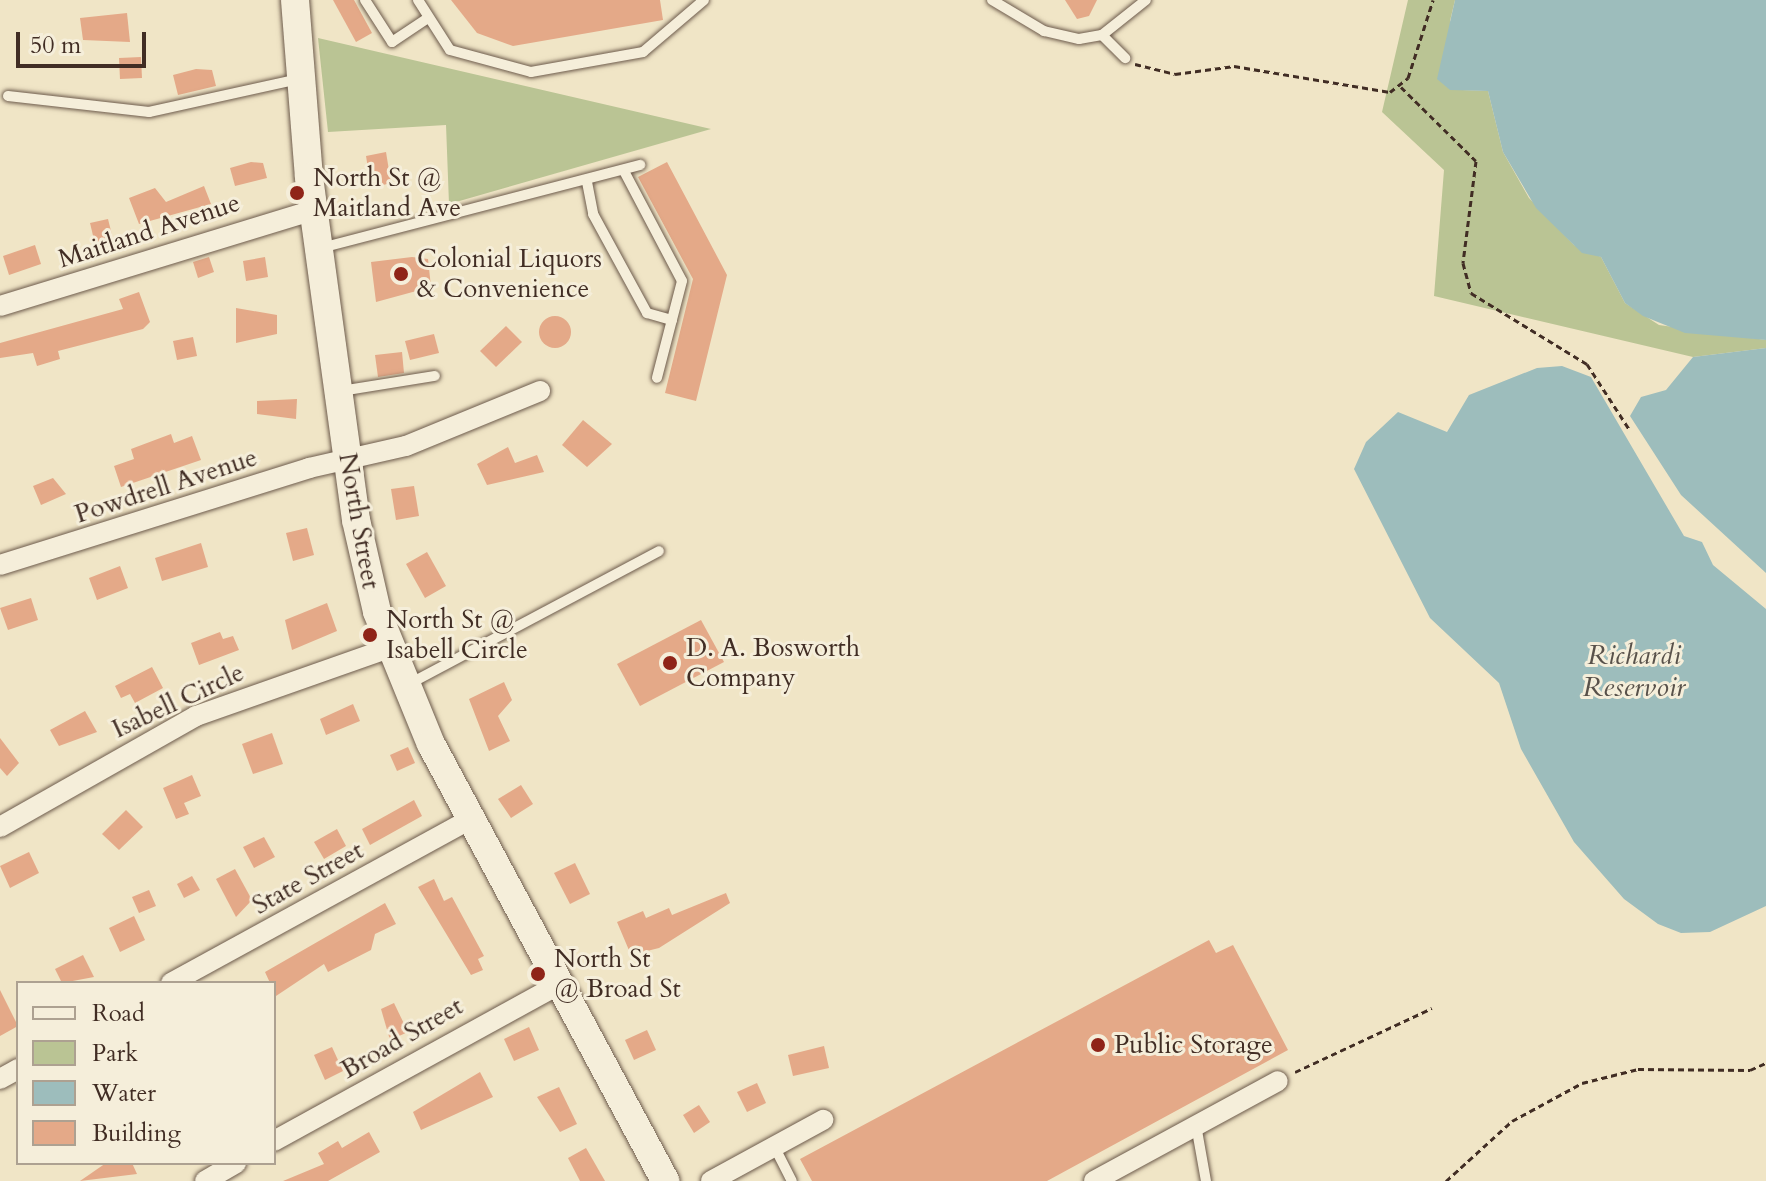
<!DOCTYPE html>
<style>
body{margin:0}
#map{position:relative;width:1766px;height:1181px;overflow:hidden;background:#f0e5c6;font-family:Cardo,serif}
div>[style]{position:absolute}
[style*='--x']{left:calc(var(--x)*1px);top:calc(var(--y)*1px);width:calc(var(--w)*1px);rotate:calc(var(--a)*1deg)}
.green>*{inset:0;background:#bac494}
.water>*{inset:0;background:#9dbdbc}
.building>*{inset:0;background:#e4a988}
.round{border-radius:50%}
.path>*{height:3px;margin-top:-1.5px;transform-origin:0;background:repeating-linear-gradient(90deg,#412d24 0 6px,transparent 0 10px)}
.roads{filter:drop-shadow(0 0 2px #6d5b4c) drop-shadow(0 0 2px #6d5b4c)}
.service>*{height:10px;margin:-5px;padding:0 5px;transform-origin:5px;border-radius:5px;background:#f5eeda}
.minor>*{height:20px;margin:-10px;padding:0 10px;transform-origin:10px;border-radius:10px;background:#f5eeda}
.secondary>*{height:28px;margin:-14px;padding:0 14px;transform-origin:14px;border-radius:14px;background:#f5eeda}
.dots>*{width:22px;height:22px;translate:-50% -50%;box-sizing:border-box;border:4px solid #f5eeda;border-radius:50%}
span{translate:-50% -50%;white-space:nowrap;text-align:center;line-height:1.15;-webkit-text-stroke:6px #f5eeda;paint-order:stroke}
.poi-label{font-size:26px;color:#412d24}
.left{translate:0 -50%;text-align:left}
.street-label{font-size:26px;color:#412d24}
.water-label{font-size:28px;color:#58514a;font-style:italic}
.legend{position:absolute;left:16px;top:981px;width:260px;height:184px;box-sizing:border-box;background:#f5eeda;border:2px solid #ada191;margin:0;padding:10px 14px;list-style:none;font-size:24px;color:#412d24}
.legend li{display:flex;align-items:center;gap:16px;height:40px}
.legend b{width:40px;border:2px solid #ada191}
.scale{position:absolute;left:16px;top:32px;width:130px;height:36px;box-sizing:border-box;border:4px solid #412d24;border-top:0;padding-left:10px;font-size:24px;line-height:28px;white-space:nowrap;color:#412d24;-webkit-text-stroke:6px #f5eeda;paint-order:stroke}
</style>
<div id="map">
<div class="green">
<i style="clip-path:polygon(1408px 0,1455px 0,1450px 21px,1462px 90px,1488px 91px,1503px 152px,1529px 198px,1574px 245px,1601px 257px,1625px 303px,1659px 325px,1766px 340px,1766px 348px,1693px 357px,1434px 296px,1444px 170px,1382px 112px)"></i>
<i style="clip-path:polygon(318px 38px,711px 129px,449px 204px,446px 125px,328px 132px)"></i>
</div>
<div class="water">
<i style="clip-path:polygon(1455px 0,1766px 0,1766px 340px,1685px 333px,1643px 316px,1625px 303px,1601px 257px,1582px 253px,1536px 208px,1503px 152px,1488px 91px,1450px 90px,1437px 79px)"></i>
<i style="clip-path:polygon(1766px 348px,1766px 573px,1681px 495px,1630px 416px,1641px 397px,1666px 390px,1693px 357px)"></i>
<i style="clip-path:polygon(1562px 366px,1591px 377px,1684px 536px,1702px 542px,1713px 565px,1766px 609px,1766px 906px,1710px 932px,1681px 933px,1658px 924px,1624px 899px,1574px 842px,1521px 749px,1499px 683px,1430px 618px,1354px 469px,1366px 442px,1398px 412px,1447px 432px,1469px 395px,1537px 368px)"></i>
</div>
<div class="building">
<i style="clip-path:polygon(333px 0,354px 0,372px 33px,356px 42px)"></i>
<i style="clip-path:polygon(451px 0,660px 0,663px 20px,513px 46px,477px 33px)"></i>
<i style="clip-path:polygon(1065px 0,1097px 0,1089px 16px,1077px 19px)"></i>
<i style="clip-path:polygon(127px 13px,130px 42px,83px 40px,80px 18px)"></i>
<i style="clip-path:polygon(141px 57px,142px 78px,120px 79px,119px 58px)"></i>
<i style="clip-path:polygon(196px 69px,212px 70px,216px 86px,178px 95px,173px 75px)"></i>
<i style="clip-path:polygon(386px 152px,391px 183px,371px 188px,366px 156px)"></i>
<i style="clip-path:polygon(251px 162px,263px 163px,267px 178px,235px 186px,230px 168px)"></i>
<i style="clip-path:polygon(667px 162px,727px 275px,696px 401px,665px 393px,693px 279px,638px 177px)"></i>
<i style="clip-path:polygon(204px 186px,211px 204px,139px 224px,129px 198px,155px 188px,166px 202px)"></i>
<i style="clip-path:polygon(108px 219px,114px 243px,96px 248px,90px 223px)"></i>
<i style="clip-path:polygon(35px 245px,41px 264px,9px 275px,3px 256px)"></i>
<i style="clip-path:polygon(209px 257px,214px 272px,198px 278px,193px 262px)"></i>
<i style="clip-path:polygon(265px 257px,268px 277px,246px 281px,243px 261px)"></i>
<i style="clip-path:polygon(412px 257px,428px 259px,431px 287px,376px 302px,371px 262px)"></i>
<i style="clip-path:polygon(139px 292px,150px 322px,143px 329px,58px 351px,60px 359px,37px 366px,33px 353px,0 358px,0 343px,123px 309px,119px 299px)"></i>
<i style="clip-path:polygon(236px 308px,277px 315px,277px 334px,236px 343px)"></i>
<i class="round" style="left:539px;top:316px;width:32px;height:32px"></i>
<i style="clip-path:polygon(506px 326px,522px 342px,496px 367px,480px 351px)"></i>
<i style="clip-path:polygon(434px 334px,439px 353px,410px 360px,405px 341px)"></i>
<i style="clip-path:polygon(193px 337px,197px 356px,177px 360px,173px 341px)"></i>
<i style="clip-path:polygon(402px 352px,404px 373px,378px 377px,375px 355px)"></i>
<i style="clip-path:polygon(297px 399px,296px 419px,257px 414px,257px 401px)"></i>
<i style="clip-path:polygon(583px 420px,612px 444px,587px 467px,562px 445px)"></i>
<i style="clip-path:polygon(171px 434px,174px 443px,192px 436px,201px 460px,121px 487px,114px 466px,134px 459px,131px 449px)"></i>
<i style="clip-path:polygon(508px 447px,515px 463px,537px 455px,544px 472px,487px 485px,477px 464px)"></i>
<i style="clip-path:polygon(53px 478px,66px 494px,41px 505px,33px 486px)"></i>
<i style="clip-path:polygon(414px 486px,419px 516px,396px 520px,391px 489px)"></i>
<i style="clip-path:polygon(307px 528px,314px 555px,293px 561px,286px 533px)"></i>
<i style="clip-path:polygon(201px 543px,208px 567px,162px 581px,155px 558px)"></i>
<i style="clip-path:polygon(427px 552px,446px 586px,425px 598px,406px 564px)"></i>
<i style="clip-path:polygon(120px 566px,128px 588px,97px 600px,89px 578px)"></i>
<i style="clip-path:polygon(31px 598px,38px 620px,8px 630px,0 608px)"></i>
<i style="clip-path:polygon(327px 603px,337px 631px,292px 650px,285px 620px)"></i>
<i style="clip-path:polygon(701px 620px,724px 662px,640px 706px,617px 664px)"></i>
<i style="clip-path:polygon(220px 632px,223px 639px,233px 636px,239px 650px,199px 665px,191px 643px)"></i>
<i style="clip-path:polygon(152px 667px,163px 688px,135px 703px,130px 694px,121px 698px,115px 686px)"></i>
<i style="clip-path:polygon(504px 682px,512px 700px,498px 716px,510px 741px,489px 751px,469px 699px)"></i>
<i style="clip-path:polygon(353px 704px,360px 721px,326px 735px,320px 719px)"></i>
<i style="clip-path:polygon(85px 711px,97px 732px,59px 746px,50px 730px)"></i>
<i style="clip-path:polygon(272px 733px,283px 764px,253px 774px,242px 744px)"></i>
<i style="clip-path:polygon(0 738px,19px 763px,7px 776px,0 768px)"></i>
<i style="clip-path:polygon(408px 747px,415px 763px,397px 771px,390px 755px)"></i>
<i style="clip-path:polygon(192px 775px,201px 796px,184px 803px,189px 814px,176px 819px,163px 788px)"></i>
<i style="clip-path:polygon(521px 785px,533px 804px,511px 818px,498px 799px)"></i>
<i style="clip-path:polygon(414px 800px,422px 816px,370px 845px,362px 829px)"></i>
<i style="clip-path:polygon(126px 810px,143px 827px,119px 850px,102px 834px)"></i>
<i style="clip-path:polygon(337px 829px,346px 846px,324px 859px,314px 842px)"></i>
<i style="clip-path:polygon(264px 837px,275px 857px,254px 868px,243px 847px)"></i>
<i style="clip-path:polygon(29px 852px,39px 873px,10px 888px,0 866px)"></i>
<i style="clip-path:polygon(575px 863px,590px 894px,570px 904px,554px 873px)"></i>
<i style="clip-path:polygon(235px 869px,252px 900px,236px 917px,216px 879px)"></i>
<i style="clip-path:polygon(192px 876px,200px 890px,184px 898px,177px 884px)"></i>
<i style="clip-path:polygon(434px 879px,444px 901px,452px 897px,484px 956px,478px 959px,483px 970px,471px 975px,418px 887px)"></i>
<i style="clip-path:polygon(149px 890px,156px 906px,139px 913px,132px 897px)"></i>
<i style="clip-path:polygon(726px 893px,730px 903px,659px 948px,631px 955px,617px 922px,643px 911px,646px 918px,669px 908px,672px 915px)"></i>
<i style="clip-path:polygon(385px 903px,396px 924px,375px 934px,371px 950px,328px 972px,324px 964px,276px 996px,265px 972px)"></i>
<i style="clip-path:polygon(134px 916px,145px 940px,120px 952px,109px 928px)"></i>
<i style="clip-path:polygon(1209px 940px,1216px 953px,1233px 945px,1288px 1050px,1047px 1181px,812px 1181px,800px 1159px)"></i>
<i style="clip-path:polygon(83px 955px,94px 977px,62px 983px,55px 969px)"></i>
<i style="clip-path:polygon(0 990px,18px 1026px,0 1036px)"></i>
<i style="clip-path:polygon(394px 1003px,408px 1032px,390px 1040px,381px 1009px)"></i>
<i style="clip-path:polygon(529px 1027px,539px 1050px,514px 1061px,504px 1039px)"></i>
<i style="clip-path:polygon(647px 1030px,656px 1050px,634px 1060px,625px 1040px)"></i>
<i style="clip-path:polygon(824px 1046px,829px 1068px,793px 1076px,788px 1055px)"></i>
<i style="clip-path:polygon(332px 1047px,343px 1071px,325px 1080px,314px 1055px)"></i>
<i style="clip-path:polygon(480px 1072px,493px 1097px,421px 1130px,413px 1112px)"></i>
<i style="clip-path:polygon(757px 1083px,766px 1103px,747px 1112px,737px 1092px)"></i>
<i style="clip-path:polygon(559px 1087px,577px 1124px,560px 1132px,537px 1097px)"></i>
<i style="clip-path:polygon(699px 1105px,710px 1122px,694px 1133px,683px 1115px)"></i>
<i style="clip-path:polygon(369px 1132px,380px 1152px,328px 1181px,283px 1181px,324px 1164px,318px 1153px,338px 1141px,342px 1148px)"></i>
<i style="clip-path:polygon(586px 1148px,605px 1181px,580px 1181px,568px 1158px)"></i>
<i style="clip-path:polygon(106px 1163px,132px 1163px,137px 1174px,80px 1181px)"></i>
</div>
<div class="path">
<i style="--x:1135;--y:64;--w:41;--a:14"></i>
<i style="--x:1175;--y:74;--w:60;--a:-7.7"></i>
<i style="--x:1234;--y:66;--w:158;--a:9.5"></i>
<i style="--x:1390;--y:92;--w:23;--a:-38"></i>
<i style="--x:1408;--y:78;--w:82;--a:-72.2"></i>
<i style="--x:1401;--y:87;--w:105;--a:44.6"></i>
<i style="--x:1476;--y:161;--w:103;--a:97.3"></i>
<i style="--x:1463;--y:263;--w:31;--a:75"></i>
<i style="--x:1471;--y:293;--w:136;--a:31.5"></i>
<i style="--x:1587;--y:364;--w:77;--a:57.1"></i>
<i style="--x:1295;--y:1072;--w:151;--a:-25"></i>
<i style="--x:1446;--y:1181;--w:89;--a:-42.3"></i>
<i style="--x:1512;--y:1121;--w:80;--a:-28.5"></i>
<i style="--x:1582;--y:1083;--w:58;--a:-14"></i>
<i style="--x:1638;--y:1069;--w:112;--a:0.5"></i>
<i style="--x:1750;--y:1070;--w:17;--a:-24"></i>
</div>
<div class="roads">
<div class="service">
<i style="--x:365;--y:0;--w:50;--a:57.3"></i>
<i style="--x:392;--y:42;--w:43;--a:-33.7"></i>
<i style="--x:418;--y:0;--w:59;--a:57.4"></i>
<i style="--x:450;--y:50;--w:84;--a:15.2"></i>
<i style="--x:531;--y:72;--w:114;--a:-10.1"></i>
<i style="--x:643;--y:52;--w:80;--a:-40.4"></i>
<i style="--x:992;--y:0;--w:61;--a:30.8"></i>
<i style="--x:1044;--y:31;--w:36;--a:13"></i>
<i style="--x:1079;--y:39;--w:23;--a:-10"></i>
<i style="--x:1102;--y:35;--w:56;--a:-38.5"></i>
<i style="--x:1102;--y:35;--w:33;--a:45"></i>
<i style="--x:8;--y:96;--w:142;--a:6.5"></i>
<i style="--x:149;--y:112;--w:154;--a:-12.4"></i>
<i style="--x:624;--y:171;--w:124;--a:62.2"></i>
<i style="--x:682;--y:281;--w:100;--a:104.5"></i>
<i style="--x:587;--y:182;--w:33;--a:79"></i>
<i style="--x:593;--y:214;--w:113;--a:61.4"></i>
<i style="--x:647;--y:313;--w:26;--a:16"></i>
<i style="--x:321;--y:248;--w:330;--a:-14.6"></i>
<i style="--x:341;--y:391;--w:95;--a:-9.1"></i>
<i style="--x:409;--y:684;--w:283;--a:-28"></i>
<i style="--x:1196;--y:1125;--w:57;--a:79.9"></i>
<i style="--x:774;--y:1146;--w:39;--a:63"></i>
</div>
<div class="minor">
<i style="--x:0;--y:306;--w:328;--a:-17"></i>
<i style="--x:0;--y:565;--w:324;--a:-17.4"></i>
<i style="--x:309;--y:468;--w:99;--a:-12.8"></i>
<i style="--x:406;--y:446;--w:145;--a:-22.3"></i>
<i style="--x:0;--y:827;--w:225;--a:-29.5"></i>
<i style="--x:196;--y:716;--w:205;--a:-19.4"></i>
<i style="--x:171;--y:983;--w:342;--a:-28.7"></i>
<i style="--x:0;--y:1079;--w:21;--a:-29"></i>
<i style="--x:274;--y:1141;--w:325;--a:-28.8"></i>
<i style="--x:205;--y:1181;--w:36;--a:-30"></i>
<i style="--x:711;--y:1181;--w:128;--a:-28.6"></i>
<i style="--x:1094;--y:1181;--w:209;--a:-28.5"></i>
</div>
<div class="secondary">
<i style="--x:295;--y:0;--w:178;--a:85.5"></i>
<i style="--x:309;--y:177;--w:346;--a:82.2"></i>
<i style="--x:356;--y:520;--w:94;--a:77.1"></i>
<i style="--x:377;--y:612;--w:143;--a:67.8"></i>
<i style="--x:431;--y:744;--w:496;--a:61.8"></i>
</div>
</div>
<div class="dots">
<i style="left:297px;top:193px;background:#8f2418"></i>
<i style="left:401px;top:274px;background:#8f2418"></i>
<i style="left:370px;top:635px;background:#8f2418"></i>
<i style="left:670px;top:663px;background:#8f2418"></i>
<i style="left:538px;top:974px;background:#8f2418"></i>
<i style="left:1098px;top:1045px;background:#8f2418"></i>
</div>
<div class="poi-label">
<span class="left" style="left:313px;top:193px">North St @<br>Maitland Ave</span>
<span class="left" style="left:417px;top:274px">Colonial Liquors<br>&amp; Convenience</span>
<span class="left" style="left:386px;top:635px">North St @<br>Isabell Circle</span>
<span class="left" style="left:686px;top:663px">D. A. Bosworth<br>Company</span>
<span class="left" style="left:554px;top:974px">North St<br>@ Broad St</span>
<span class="left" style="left:1114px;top:1045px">Public Storage</span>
</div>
<div class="street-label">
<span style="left:149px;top:231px;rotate:-18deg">Maitland Avenue</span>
<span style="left:166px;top:486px;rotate:-18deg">Powdrell Avenue</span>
<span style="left:359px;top:521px;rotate:80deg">North Street</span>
<span style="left:178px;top:701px;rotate:-25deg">Isabell Circle</span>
<span style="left:308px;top:878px;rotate:-29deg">State Street</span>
<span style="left:402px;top:1038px;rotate:-30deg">Broad Street</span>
</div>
<div class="water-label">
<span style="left:1634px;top:671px">Richardi<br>Reservoir</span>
</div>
<ul class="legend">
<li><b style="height:10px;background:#f5eeda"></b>Road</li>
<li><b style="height:22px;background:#bac494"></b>Park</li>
<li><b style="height:22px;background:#9dbdbc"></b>Water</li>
<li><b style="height:22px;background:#e4a988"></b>Building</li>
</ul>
<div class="scale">50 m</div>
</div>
